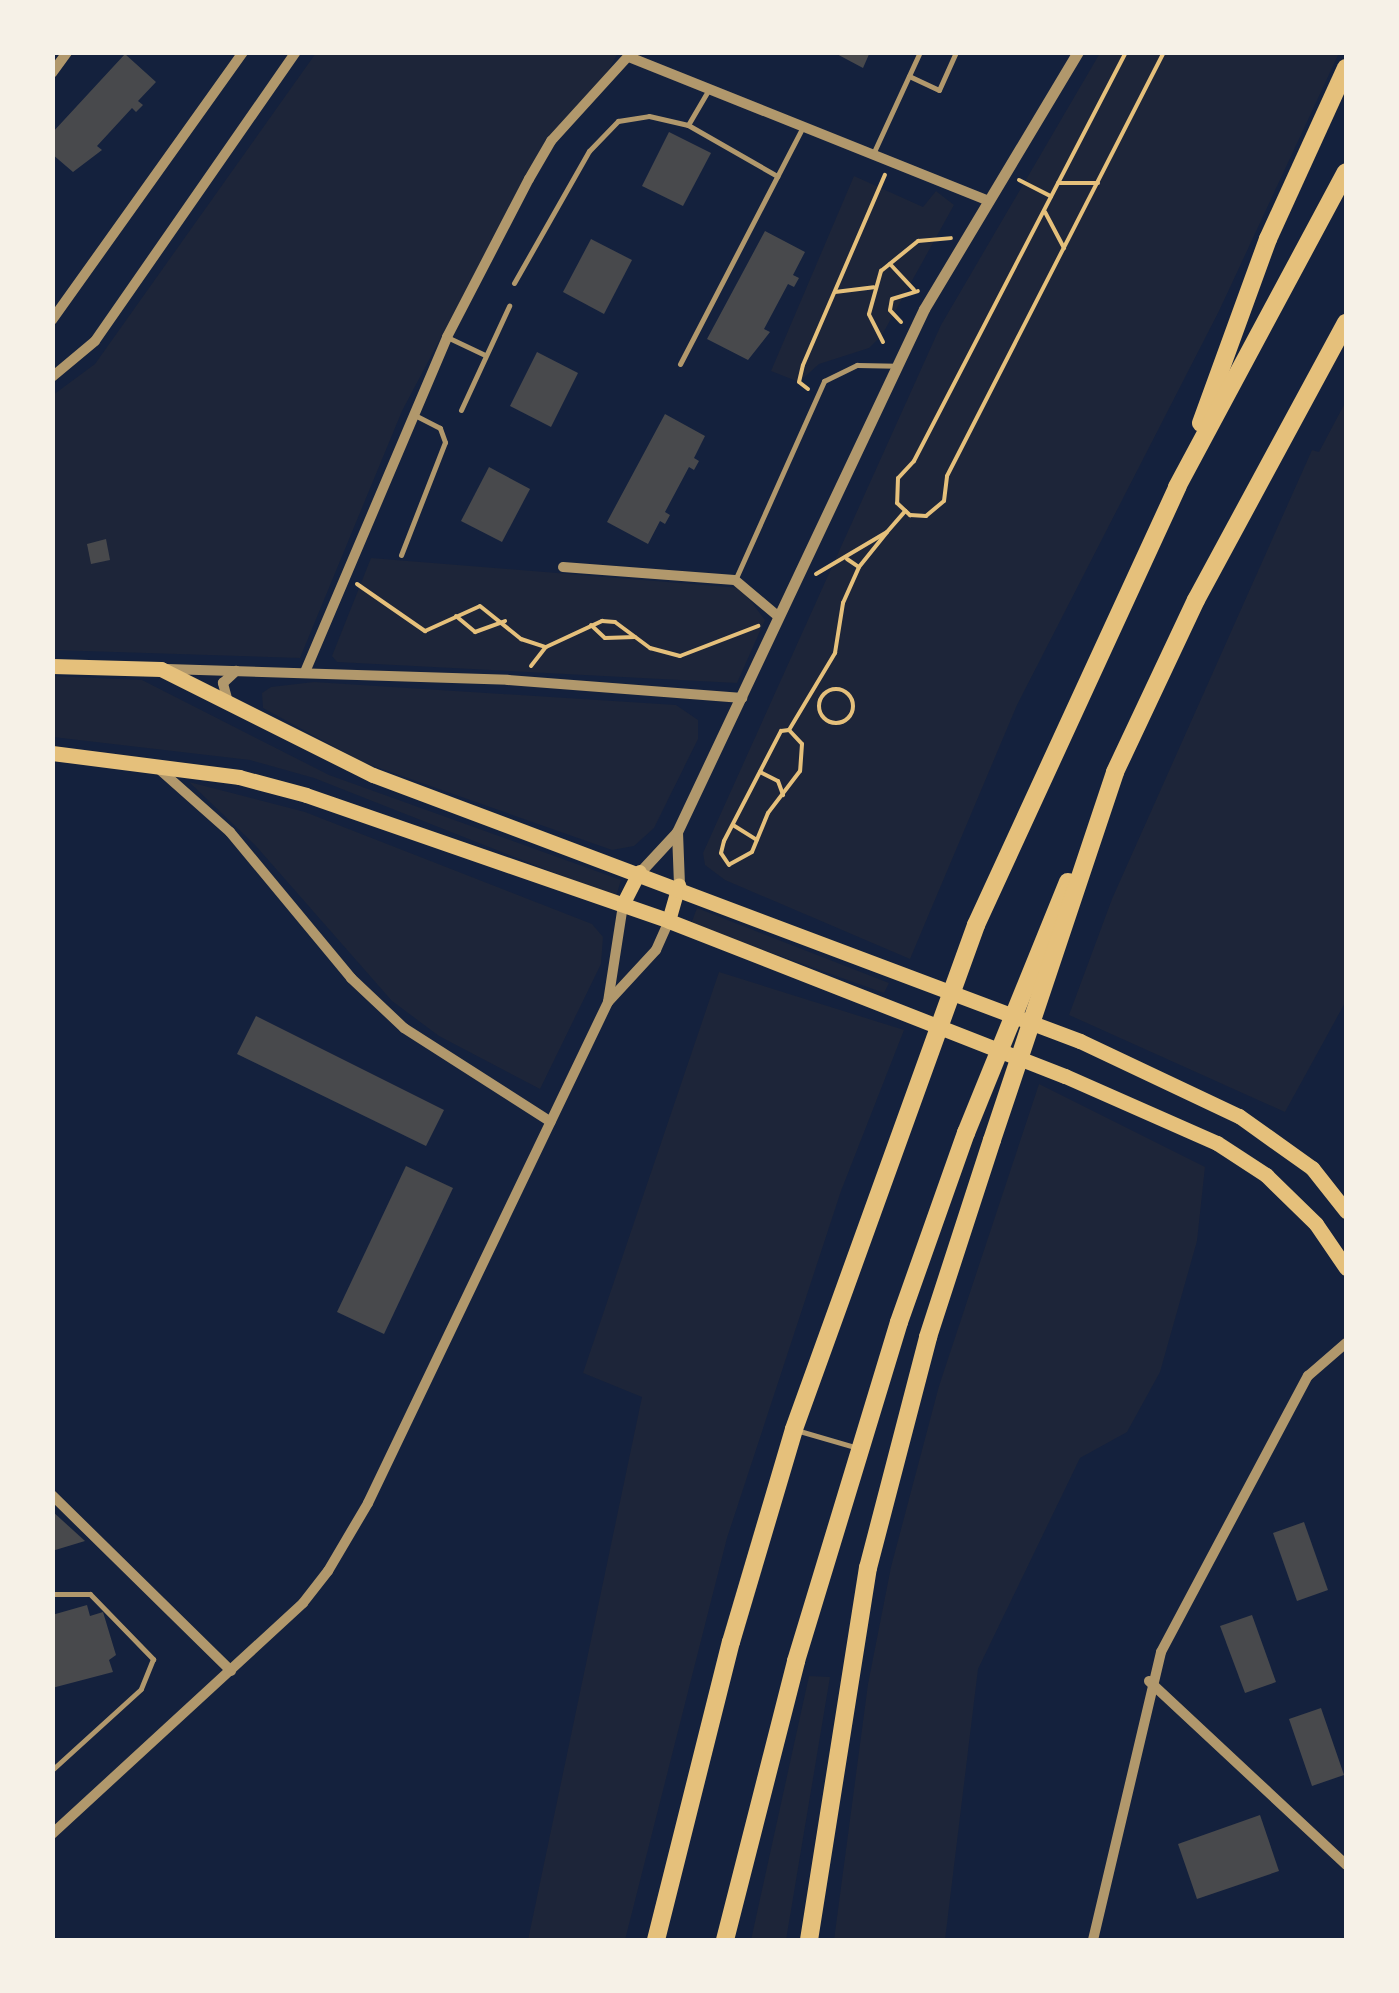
<!DOCTYPE html>
<style>
body{margin:0}
#map{position:relative;width:1399px;height:1993px;overflow:hidden;background:#14213d;font-family:"Archivo Narrow",sans-serif}
div>[style]{position:absolute}
[style*='--x']{left:calc(var(--x)*1px);top:calc(var(--y)*1px);width:calc(var(--w)*1px);rotate:calc(var(--a)*1deg)}
.green>*{inset:0;background:#1d2539}
.building>*{inset:0;background:#48494c}
.path>*{height:4px;margin:-2px;padding:0 2px;transform-origin:2px;border-radius:2px;background:#e5c07b}
.path>.ring{margin:-2px;padding:0;box-sizing:content-box;background:none;border:4px solid #e5c07b;border-radius:50%}
.service>*{height:5px;margin:-2.5px;padding:0 2.5px;transform-origin:2.5px;border-radius:2.5px;background:#b1986c}
.minor>*{height:10px;margin:-5px;padding:0 5px;transform-origin:5px;border-radius:5px;background:#b1986c}
.tertiary>*{height:11px;margin:-5.5px;padding:0 5.5px;transform-origin:5.5px;border-radius:5.5px;background:#b1986c}
.secondary>*{height:14px;margin:-7px;padding:0 7px;transform-origin:7px;border-radius:7px;background:#e5c07b}
.primary>*{height:15px;margin:-7.5px;padding:0 7.5px;transform-origin:7.5px;border-radius:7.5px;background:#e5c07b}
.motorway>*{height:18px;margin:-9px;padding:0 9px;transform-origin:9px;border-radius:9px;background:#e5c07b}
span{translate:-50% -50%;white-space:nowrap;text-align:center;line-height:1.15;-webkit-text-stroke:10px #f6f1e7;paint-order:stroke}
.frame{position:absolute;inset:0;border:55px solid #f6f1e7;pointer-events:none}
</style>
<div id="map">
<div class="green">
<i style="clip-path:polygon(316px 53px,618px 53px,603px 80px,546px 139px,402px 411px,300px 658px,53px 650px,53px 395px,95px 364px)"></i>
<i style="clip-path:polygon(1100px 53px,1339px 53px,1219px 311px,1017px 705px,910px 959px,725px 880px,705px 865px,703px 853px,941px 325px)"></i>
<i style="clip-path:polygon(854px 176px,923px 207px,936px 191px,954px 205px,882px 335px,869px 348px,819px 364px,799px 382px,771px 371px)"></i>
<i style="clip-path:polygon(1346px 401px,1346px 1001px,1285px 1112px,1069px 1015px,1112px 899px,1312px 450px,1319px 452px)"></i>
<i style="clip-path:polygon(371px 558px,741px 588px,765px 620px,737px 683px,337px 662px,332px 656px)"></i>
<i style="clip-path:polygon(52px 676px,142px 680px,329px 775px,621px 880px,616px 897px,314px 778px,250px 760px,53px 737px)"></i>
<i style="clip-path:polygon(314px 682px,676px 705px,698px 720px,698px 739px,654px 828px,634px 846px,612px 850px,362px 762px,263px 708px,262px 693px,271px 687px)"></i>
<i style="clip-path:polygon(189px 782px,305px 812px,592px 924px,603px 937px,601px 964px,540px 1089px,439px 1036px,392px 1001px,255px 845px)"></i>
<i style="clip-path:polygon(697px 908px,889px 983px,884px 993px,691px 924px)"></i>
<i style="clip-path:polygon(719px 972px,904px 1030px,841px 1191px,727px 1538px,625px 1940px,528px 1940px,642px 1397px,583px 1373px)"></i>
<i style="clip-path:polygon(1039px 1084px,1205px 1167px,1197px 1241px,1160px 1372px,1127px 1432px,1080px 1458px,978px 1669px,945px 1940px,834px 1940px,868px 1684px,891px 1567px,939px 1386px)"></i>
<i style="clip-path:polygon(809px 1676px,830px 1677px,786px 1940px,751px 1940px)"></i>
</div>
<div class="building">
<i style="clip-path:polygon(833px 52px,870px 52px,863px 68px)"></i>
<i style="clip-path:polygon(125px 54px,156px 82px,138px 101px,143px 105px,136px 112px,132px 108px,97px 146px,102px 150px,73px 172px,52px 154px,52px 133px)"></i>
<i style="clip-path:polygon(669px 132px,711px 153px,683px 206px,642px 186px)"></i>
<i style="clip-path:polygon(765px 231px,805px 252px,793px 275px,799px 278px,794px 287px,788px 284px,764px 329px,770px 332px,748px 360px,707px 339px)"></i>
<i style="clip-path:polygon(591px 239px,632px 260px,604px 314px,563px 292px)"></i>
<i style="clip-path:polygon(537px 352px,578px 373px,551px 427px,510px 406px)"></i>
<i style="clip-path:polygon(665px 414px,705px 436px,694px 458px,699px 461px,694px 470px,689px 467px,665px 512px,670px 515px,665px 524px,660px 521px,648px 544px,607px 522px)"></i>
<i style="clip-path:polygon(489px 467px,530px 489px,502px 542px,461px 521px)"></i>
<i style="clip-path:polygon(106px 539px,110px 560px,91px 564px,87px 544px)"></i>
<i style="clip-path:polygon(256px 1016px,444px 1110px,426px 1146px,237px 1054px)"></i>
<i style="clip-path:polygon(406px 1166px,453px 1188px,384px 1334px,337px 1312px)"></i>
<i style="clip-path:polygon(52px 1511px,85px 1541px,52px 1551px)"></i>
<i style="clip-path:polygon(1304px 1522px,1328px 1590px,1297px 1601px,1273px 1533px)"></i>
<i style="clip-path:polygon(87px 1605px,90px 1616px,103px 1612px,116px 1655px,109px 1660px,113px 1672px,52px 1688px,52px 1615px)"></i>
<i style="clip-path:polygon(1252px 1615px,1276px 1682px,1245px 1693px,1220px 1626px)"></i>
<i style="clip-path:polygon(1321px 1708px,1344px 1775px,1312px 1786px,1289px 1719px)"></i>
<i style="clip-path:polygon(1260px 1815px,1279px 1871px,1197px 1899px,1178px 1844px)"></i>
</div>
<div class="path">
<i style="--x:1126;--y:52;--w:461;--a:117.4"></i>
<i style="--x:914;--y:461;--w:23;--a:133"></i>
<i style="--x:898;--y:478;--w:25;--a:92"></i>
<i style="--x:897;--y:503;--w:18;--a:43"></i>
<i style="--x:910;--y:515;--w:16;--a:4"></i>
<i style="--x:926;--y:516;--w:23;--a:-40"></i>
<i style="--x:944;--y:501;--w:25;--a:-83"></i>
<i style="--x:947;--y:476;--w:476;--a:-62.9"></i>
<i style="--x:1019;--y:180;--w:36;--a:27"></i>
<i style="--x:1058;--y:183;--w:40;--a:0"></i>
<i style="--x:1045;--y:212;--w:41;--a:62.2"></i>
<i style="--x:890;--y:264;--w:35;--a:47"></i>
<i style="--x:835;--y:292;--w:39;--a:-7"></i>
<i style="--x:901;--y:322;--w:16;--a:-133"></i>
<i style="--x:890;--y:310;--w:11;--a:-80"></i>
<i style="--x:892;--y:299;--w:27;--a:-17"></i>
<i style="--x:883;--y:342;--w:31;--a:-117"></i>
<i style="--x:869;--y:314;--w:45;--a:-74.4"></i>
<i style="--x:881;--y:271;--w:48;--a:-39"></i>
<i style="--x:918;--y:241;--w:33;--a:-5"></i>
<i style="--x:808;--y:389;--w:11;--a:-142"></i>
<i style="--x:799;--y:382;--w:17;--a:-77"></i>
<i style="--x:803;--y:365;--w:207;--a:-66.7"></i>
<i style="--x:847;--y:559;--w:14;--a:34"></i>
<i style="--x:859;--y:567;--w:45;--a:-51.3"></i>
<i style="--x:816;--y:574;--w:82;--a:-30.6"></i>
<i style="--x:887;--y:532;--w:28;--a:-49"></i>
<i style="--x:357;--y:584;--w:83;--a:34.7"></i>
<i style="--x:425;--y:631;--w:60;--a:-24.4"></i>
<i style="--x:480;--y:606;--w:53;--a:38.8"></i>
<i style="--x:521;--y:639;--w:26;--a:18"></i>
<i style="--x:546;--y:647;--w:62;--a:-24.9"></i>
<i style="--x:602;--y:621;--w:13;--a:4"></i>
<i style="--x:615;--y:622;--w:44;--a:36.6"></i>
<i style="--x:650;--y:648;--w:31;--a:15"></i>
<i style="--x:680;--y:656;--w:84;--a:-21"></i>
<i style="--x:456;--y:616;--w:25;--a:40"></i>
<i style="--x:475;--y:632;--w:32;--a:-20"></i>
<i style="--x:591;--y:625;--w:19;--a:43"></i>
<i style="--x:605;--y:638;--w:30;--a:-2"></i>
<i style="--x:531;--y:666;--w:24;--a:-52"></i>
<i class="ring" style="left:819px;top:689px;width:30px;height:30px"></i>
<i style="--x:789;--y:730;--w:19;--a:47"></i>
<i style="--x:802;--y:744;--w:27;--a:94"></i>
<i style="--x:800;--y:771;--w:53;--a:127.3"></i>
<i style="--x:768;--y:813;--w:42;--a:112.3"></i>
<i style="--x:752;--y:852;--w:26;--a:151"></i>
<i style="--x:729;--y:865;--w:14;--a:-124"></i>
<i style="--x:721;--y:853;--w:12;--a:-76"></i>
<i style="--x:724;--y:841;--w:124;--a:-62.6"></i>
<i style="--x:781;--y:731;--w:8;--a:-7"></i>
<i style="--x:789;--y:730;--w:90;--a:-59.1"></i>
<i style="--x:835;--y:653;--w:51;--a:-80.9"></i>
<i style="--x:843;--y:603;--w:39;--a:-66"></i>
<i style="--x:760;--y:772;--w:20;--a:27"></i>
<i style="--x:778;--y:781;--w:15;--a:70"></i>
<i style="--x:733;--y:825;--w:28;--a:32"></i>
</div>
<div class="service">
<i style="--x:909;--y:76;--w:33;--a:25"></i>
<i style="--x:939;--y:90;--w:42;--a:-65.9"></i>
<i style="--x:688;--y:125;--w:42;--a:-59.7"></i>
<i style="--x:873;--y:154;--w:112;--a:-65.3"></i>
<i style="--x:514;--y:283;--w:152;--a:-60.4"></i>
<i style="--x:589;--y:151;--w:42;--a:-46"></i>
<i style="--x:618;--y:121;--w:31;--a:-9"></i>
<i style="--x:649;--y:116;--w:40;--a:13"></i>
<i style="--x:688;--y:125;--w:103;--a:29.8"></i>
<i style="--x:447;--y:337;--w:42;--a:25.3"></i>
<i style="--x:680;--y:364;--w:267;--a:-62.6"></i>
<i style="--x:461;--y:410;--w:115;--a:-65.2"></i>
<i style="--x:401;--y:555;--w:121;--a:-68.7"></i>
<i style="--x:445;--y:442;--w:15;--a:-110"></i>
<i style="--x:440;--y:428;--w:28;--a:-153"></i>
<i style="--x:736;--y:578;--w:216;--a:-65.9"></i>
<i style="--x:824;--y:381;--w:37;--a:-26"></i>
<i style="--x:857;--y:365;--w:39;--a:1"></i>
<i style="--x:796;--y:1430;--w:65;--a:16.2"></i>
<i style="--x:52;--y:1594;--w:38;--a:0"></i>
<i style="--x:90;--y:1594;--w:91;--a:45.9"></i>
<i style="--x:153;--y:1659;--w:32;--a:112"></i>
<i style="--x:141;--y:1689;--w:120;--a:137.7"></i>
</div>
<div class="minor">
<i style="--x:629;--y:57;--w:388;--a:21.8"></i>
<i style="--x:52;--y:73;--w:26;--a:-54"></i>
<i style="--x:52;--y:320;--w:329;--a:-54.5"></i>
<i style="--x:52;--y:377;--w:56;--a:-39.9"></i>
<i style="--x:95;--y:341;--w:352;--a:-55.2"></i>
<i style="--x:563;--y:567;--w:172;--a:4.3"></i>
<i style="--x:735;--y:580;--w:57;--a:40.1"></i>
<i style="--x:167;--y:669;--w:341;--a:1.8"></i>
<i style="--x:508;--y:680;--w:235;--a:4.4"></i>
<i style="--x:305;--y:672;--w:364;--a:-67"></i>
<i style="--x:447;--y:337;--w:178;--a:-62.6"></i>
<i style="--x:529;--y:179;--w:44;--a:-59.9"></i>
<i style="--x:551;--y:141;--w:120;--a:-47.7"></i>
<i style="--x:228;--y:702;--w:20;--a:-105"></i>
<i style="--x:223;--y:683;--w:18;--a:-43"></i>
<i style="--x:159;--y:769;--w:95;--a:41.6"></i>
<i style="--x:230;--y:832;--w:190;--a:50.3"></i>
<i style="--x:351;--y:978;--w:73;--a:43.3"></i>
<i style="--x:404;--y:1028;--w:174;--a:32.6"></i>
<i style="--x:623;--y:905;--w:98;--a:98.8"></i>
<i style="--x:608;--y:1002;--w:71;--a:-47.3"></i>
<i style="--x:656;--y:950;--w:32;--a:-66"></i>
<i style="--x:52;--y:1495;--w:251;--a:44.5"></i>
<i style="--x:1149;--y:1681;--w:270;--a:43"></i>
<i style="--x:52;--y:1834;--w:341;--a:-42.6"></i>
<i style="--x:303;--y:1603;--w:41;--a:-52"></i>
<i style="--x:328;--y:1571;--w:79;--a:-59.5"></i>
<i style="--x:368;--y:1503;--w:556;--a:-64.4"></i>
<i style="--x:1093;--y:1940;--w:296;--a:-76.7"></i>
<i style="--x:1161;--y:1652;--w:313;--a:-62"></i>
<i style="--x:1308;--y:1376;--w:50;--a:-41"></i>
</div>
<div class="tertiary">
<i style="--x:677;--y:832;--w:53;--a:87.8"></i>
<i style="--x:640;--y:872;--w:54;--a:-47.2"></i>
<i style="--x:677;--y:832;--w:578;--a:-64.72"></i>
<i style="--x:924;--y:309;--w:300;--a:-59.1"></i>
</div>
<div class="secondary">
<i style="--x:623;--y:905;--w:37;--a:-63"></i>
<i style="--x:669;--y:921;--w:37;--a:-74"></i>
</div>
<div class="primary">
<i style="--x:52;--y:666;--w:109;--a:1.6"></i>
<i style="--x:161;--y:669;--w:237;--a:26.6"></i>
<i style="--x:373;--y:775;--w:755;--a:20.62"></i>
<i style="--x:1080;--y:1041;--w:176;--a:25.3"></i>
<i style="--x:1239;--y:1116;--w:90;--a:35.5"></i>
<i style="--x:1312;--y:1168;--w:55;--a:51.7"></i>
<i style="--x:52;--y:753;--w:189;--a:7.3"></i>
<i style="--x:239;--y:777;--w:69;--a:15"></i>
<i style="--x:306;--y:795;--w:384;--a:19.1"></i>
<i style="--x:669;--y:921;--w:425;--a:21.4"></i>
<i style="--x:1065;--y:1076;--w:166;--a:23.8"></i>
<i style="--x:1217;--y:1143;--w:59;--a:33.1"></i>
<i style="--x:1266;--y:1175;--w:70;--a:44.4"></i>
<i style="--x:1316;--y:1224;--w:53;--a:55.7"></i>
</div>
<div class="motorway">
<i style="--x:1201;--y:423;--w:196;--a:-70"></i>
<i style="--x:1268;--y:239;--w:188;--a:-65.5"></i>
<i style="--x:656;--y:1940;--w:307;--a:-75.9"></i>
<i style="--x:731;--y:1642;--w:222;--a:-73.5"></i>
<i style="--x:794;--y:1429;--w:536;--a:-70.14"></i>
<i style="--x:976;--y:925;--w:482;--a:-65.3"></i>
<i style="--x:1177;--y:487;--w:357;--a:-61.8"></i>
<i style="--x:725;--y:1940;--w:288;--a:-75.7"></i>
<i style="--x:796;--y:1661;--w:354;--a:-73.1"></i>
<i style="--x:899;--y:1322;--w:201;--a:-70.5"></i>
<i style="--x:966;--y:1133;--w:271;--a:-67.9"></i>
<i style="--x:809;--y:1940;--w:377;--a:-81"></i>
<i style="--x:868;--y:1568;--w:239;--a:-75.4"></i>
<i style="--x:928;--y:1337;--w:207;--a:-72"></i>
<i style="--x:992;--y:1140;--w:388;--a:-71.5"></i>
<i style="--x:1115;--y:772;--w:190;--a:-64.8"></i>
<i style="--x:1196;--y:600;--w:315;--a:-61.6"></i>
</div>
<div class="frame"></div>
</div>
